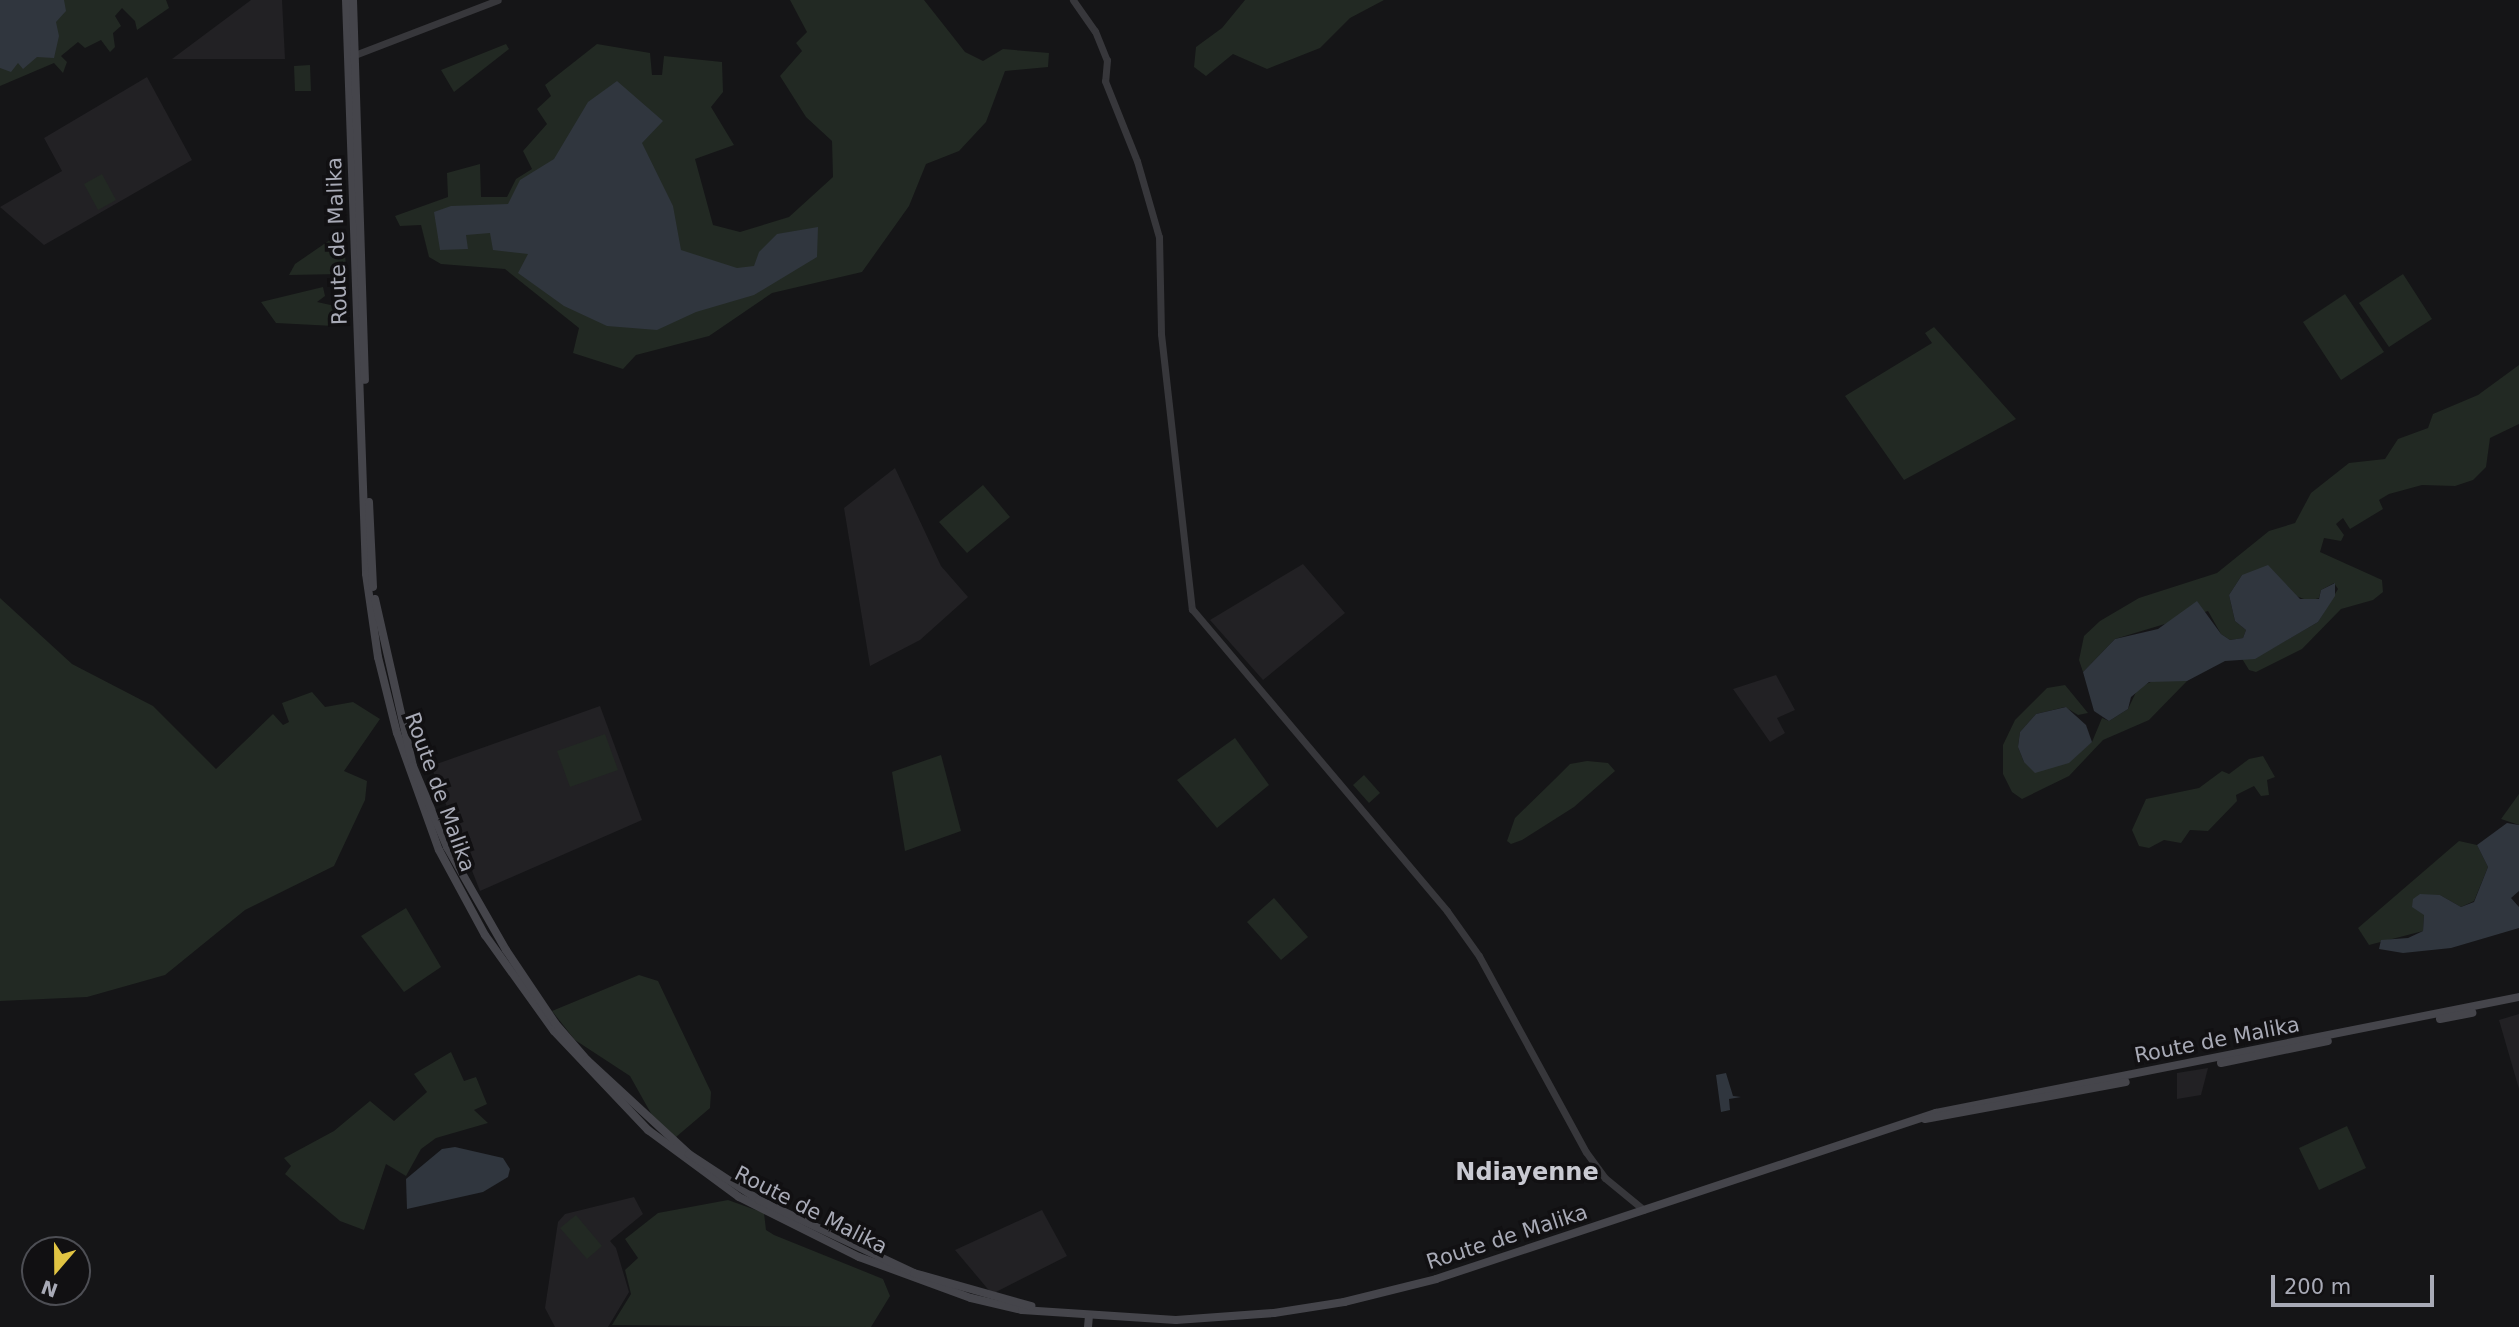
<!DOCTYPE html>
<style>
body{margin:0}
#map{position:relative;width:2519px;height:1327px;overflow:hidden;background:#151517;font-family:"DejaVu Sans",sans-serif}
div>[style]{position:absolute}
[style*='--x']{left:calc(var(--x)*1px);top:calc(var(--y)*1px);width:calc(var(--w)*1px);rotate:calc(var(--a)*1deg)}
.built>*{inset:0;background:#222124}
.green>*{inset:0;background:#222923}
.water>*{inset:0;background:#30363e}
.tertiary>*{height:7px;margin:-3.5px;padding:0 3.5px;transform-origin:3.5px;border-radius:3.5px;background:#37373b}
.secondary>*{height:8px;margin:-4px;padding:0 4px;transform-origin:4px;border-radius:4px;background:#45454b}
span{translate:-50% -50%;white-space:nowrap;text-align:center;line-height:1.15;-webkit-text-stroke:7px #111012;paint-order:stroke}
.street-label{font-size:21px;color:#a8aab6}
.quarter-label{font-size:24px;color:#c9cad2;font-weight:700}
.north{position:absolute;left:21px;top:1236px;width:70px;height:70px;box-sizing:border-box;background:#111012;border:2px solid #4d4e54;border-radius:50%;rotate:200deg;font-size:19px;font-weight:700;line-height:28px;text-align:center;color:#a8aab6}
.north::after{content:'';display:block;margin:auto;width:24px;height:32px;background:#e1c443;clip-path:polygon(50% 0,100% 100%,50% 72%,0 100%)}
.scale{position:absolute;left:2271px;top:1275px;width:163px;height:32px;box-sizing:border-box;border:4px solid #a8aab6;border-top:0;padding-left:9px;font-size:21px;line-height:24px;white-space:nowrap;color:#a8aab6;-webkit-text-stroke:5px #111012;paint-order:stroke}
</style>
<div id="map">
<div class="built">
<i style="clip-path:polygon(251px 0,282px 0,285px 59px,172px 59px)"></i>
<i style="clip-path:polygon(147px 77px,192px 160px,44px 245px,0 207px,62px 171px,44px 138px)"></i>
<i style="clip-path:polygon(895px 468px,941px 566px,968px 597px,920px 640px,870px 666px,844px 508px)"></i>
<i style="clip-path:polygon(1303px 564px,1345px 613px,1263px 680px,1210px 620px)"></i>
<i style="clip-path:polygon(1776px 675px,1795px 710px,1777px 718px,1785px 733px,1770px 742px,1733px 689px)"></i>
<i style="clip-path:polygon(600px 706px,642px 820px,480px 891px,431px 766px)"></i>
<i style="clip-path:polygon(2519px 1014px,2519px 1089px,2499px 1020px)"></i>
<i style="clip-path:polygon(2208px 1068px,2201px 1095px,2177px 1099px,2177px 1073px)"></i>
<i style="clip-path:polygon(634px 1197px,643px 1214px,610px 1241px,616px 1248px,629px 1292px,608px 1327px,555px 1327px,545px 1308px,558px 1222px,565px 1214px)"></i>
<i style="clip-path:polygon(1042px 1210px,1067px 1256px,992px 1294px,955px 1250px)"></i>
</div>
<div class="green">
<i style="clip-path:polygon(0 0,166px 0,169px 8px,137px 30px,135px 21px,122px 8px,115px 16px,121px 26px,113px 33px,115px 47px,110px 52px,101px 40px,85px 48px,78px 42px,61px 56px,67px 62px,63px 73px,54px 63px,0 86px)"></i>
<i style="clip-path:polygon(790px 0,924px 0,965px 52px,983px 61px,1003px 49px,1049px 53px,1048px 67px,1005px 71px,986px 122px,959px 151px,926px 164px,909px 206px,862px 272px,772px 293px,709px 336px,636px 355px,623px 369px,573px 353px,579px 328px,505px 269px,441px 264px,429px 257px,421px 225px,400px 226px,395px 216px,448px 197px,447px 173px,480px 164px,481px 197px,507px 197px,516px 179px,532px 169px,523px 151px,547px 124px,537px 109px,551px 96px,545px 85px,597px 44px,650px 53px,652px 75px,662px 75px,664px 56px,722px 62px,723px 92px,711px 107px,734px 145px,695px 159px,713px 225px,740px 232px,789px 217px,833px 177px,832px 141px,806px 117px,780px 76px,802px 51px,796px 43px,807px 32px)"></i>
<i style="clip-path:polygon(1245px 0,1384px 0,1350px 18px,1320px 48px,1267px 69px,1233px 54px,1206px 76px,1194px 67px,1196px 47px,1222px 28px)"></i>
<i style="clip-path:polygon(506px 44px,509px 49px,454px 92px,441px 70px)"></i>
<i style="clip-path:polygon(310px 65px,311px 91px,295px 91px,294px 66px)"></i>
<i style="clip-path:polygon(102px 174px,116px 200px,98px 210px,84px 184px)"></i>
<i style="clip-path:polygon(343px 231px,346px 266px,341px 274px,289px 275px,295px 264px)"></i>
<i style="clip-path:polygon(2403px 274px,2432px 319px,2389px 347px,2359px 303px)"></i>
<i style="clip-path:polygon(323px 287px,325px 296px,317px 302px,335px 306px,334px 326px,276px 323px,261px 302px)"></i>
<i style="clip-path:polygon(2345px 294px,2384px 352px,2341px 380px,2303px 322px)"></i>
<i style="clip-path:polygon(1934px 327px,2016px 419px,1904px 480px,1845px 396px,1932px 343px,1925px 333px)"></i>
<i style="clip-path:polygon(2519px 365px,2519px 424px,2490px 438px,2486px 467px,2473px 480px,2455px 486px,2422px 485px,2389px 494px,2379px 500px,2383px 509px,2350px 529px,2343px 518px,2336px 524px,2344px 535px,2341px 541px,2324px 538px,2320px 552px,2382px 580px,2383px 592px,2373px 600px,2341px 609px,2302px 649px,2256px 672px,2249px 670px,2241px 657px,2271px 649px,2318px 622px,2338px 589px,2334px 583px,2321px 590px,2319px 598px,2309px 601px,2242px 575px,2229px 595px,2235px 621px,2246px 630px,2243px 638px,2230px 640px,2221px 634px,2208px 611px,2115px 639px,2083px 672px,2079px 660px,2084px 636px,2100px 621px,2139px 598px,2217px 573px,2269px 531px,2295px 523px,2311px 493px,2349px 463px,2385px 459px,2398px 439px,2428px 428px,2433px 414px,2478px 395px)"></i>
<i style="clip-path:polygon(983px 485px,1010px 517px,967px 553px,939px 522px)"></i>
<i style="clip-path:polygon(0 598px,72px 664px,153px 706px,216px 769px,273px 714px,283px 725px,289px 722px,282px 703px,312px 692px,325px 707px,353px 702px,380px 719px,344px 771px,367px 781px,365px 800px,334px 866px,245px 910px,165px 975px,87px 997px,0 1001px)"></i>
<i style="clip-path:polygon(2157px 679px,2187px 681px,2149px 720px,2103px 740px,2069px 776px,2022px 799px,2012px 792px,2003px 774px,2003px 745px,2015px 720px,2047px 688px,2065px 685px,2088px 713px,2078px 715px,2065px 707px,2036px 714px,2020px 732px,2018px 747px,2024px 762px,2092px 742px,2102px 718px,2109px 721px,2128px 709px,2138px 688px)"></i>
<i style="clip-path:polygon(605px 734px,618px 770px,570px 787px,557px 751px)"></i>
<i style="clip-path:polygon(1235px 738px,1269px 785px,1217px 828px,1177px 780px)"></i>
<i style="clip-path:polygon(941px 755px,961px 831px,905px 851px,892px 772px)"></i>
<i style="clip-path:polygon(2263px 756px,2275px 777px,2267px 780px,2269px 795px,2261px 796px,2254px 786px,2236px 795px,2237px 801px,2208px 831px,2190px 830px,2181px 843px,2164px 840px,2149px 848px,2139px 846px,2132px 830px,2146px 799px,2199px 788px,2222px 771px,2229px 774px,2249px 759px)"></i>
<i style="clip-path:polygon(1587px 761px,1608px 763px,1615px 771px,1574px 807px,1522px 840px,1511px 844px,1507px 841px,1515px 818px,1555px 779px,1570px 764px)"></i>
<i style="clip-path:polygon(1364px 775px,1380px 793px,1369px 803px,1353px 785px)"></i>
<i style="clip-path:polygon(2519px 794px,2519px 825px,2501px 819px)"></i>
<i style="clip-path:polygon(2459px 841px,2477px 845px,2488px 867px,2474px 901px,2461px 907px,2440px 895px,2424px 915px,2423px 931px,2369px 945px,2358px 928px)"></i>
<i style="clip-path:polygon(1274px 898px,1308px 937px,1281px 960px,1247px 922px)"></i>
<i style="clip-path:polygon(406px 908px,441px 967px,404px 992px,361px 936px)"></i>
<i style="clip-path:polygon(639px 975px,658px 981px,711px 1092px,710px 1108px,676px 1137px,653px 1117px,630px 1076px,575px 1040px,552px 1011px)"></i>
<i style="clip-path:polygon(451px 1052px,464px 1081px,476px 1077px,487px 1104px,474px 1110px,488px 1123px,436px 1138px,421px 1149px,406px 1176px,386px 1164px,364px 1230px,340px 1221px,285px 1174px,291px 1166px,284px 1158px,334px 1131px,370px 1101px,394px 1121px,427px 1092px,414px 1074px)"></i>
<i style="clip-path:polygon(2347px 1126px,2366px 1168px,2319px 1190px,2299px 1148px)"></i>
<i style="clip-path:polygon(728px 1200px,764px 1213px,766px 1230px,774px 1235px,883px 1279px,890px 1296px,871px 1327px,612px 1325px,631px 1294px,625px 1270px,638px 1258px,625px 1239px,658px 1213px)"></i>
<i style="clip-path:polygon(576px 1215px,602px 1246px,587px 1259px,560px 1228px)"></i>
</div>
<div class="water">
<i style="clip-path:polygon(0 0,64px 0,66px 11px,56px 22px,59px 36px,54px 58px,37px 57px,23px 69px,18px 63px,11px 72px,0 68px)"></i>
<i style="clip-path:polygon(617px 81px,663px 121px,642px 143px,673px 206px,681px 250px,737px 268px,754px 266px,759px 252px,777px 234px,818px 227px,817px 257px,754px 295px,696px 312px,657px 330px,607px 326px,564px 306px,518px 273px,528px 254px,493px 250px,490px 233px,466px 235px,468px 249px,440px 250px,434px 212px,451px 206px,508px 204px,520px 180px,554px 159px,588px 102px)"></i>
<i style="clip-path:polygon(2268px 565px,2300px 599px,2319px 599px,2321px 590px,2335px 583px,2335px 596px,2318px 622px,2255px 659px,2225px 661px,2187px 681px,2149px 682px,2131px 697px,2128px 709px,2109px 721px,2094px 711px,2083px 672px,2115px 639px,2158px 629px,2197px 601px,2221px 634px,2230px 640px,2243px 638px,2246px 630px,2235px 621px,2229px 595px,2242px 575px)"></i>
<i style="clip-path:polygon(2066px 707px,2086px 725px,2092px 742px,2069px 763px,2035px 773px,2024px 762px,2018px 747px,2020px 732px,2036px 714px)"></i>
<i style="clip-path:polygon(2507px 823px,2519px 825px,2519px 891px,2511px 898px,2519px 907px,2519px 928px,2451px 948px,2403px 953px,2379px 949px,2381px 940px,2408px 938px,2423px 931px,2424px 915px,2412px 907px,2413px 899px,2420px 894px,2440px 895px,2461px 907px,2474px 902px,2488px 867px,2477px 845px)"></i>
<i style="clip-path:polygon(1726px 1073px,1733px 1096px,1741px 1097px,1729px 1099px,1730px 1110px,1721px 1112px,1716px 1075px)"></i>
<i style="clip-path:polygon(455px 1147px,503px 1158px,510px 1169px,508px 1177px,483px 1192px,407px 1209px,406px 1179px,442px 1149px)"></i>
</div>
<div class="tertiary">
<i style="--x:1073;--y:0;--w:38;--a:55"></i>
<i style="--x:1095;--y:31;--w:31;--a:68"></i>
<i style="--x:1107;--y:60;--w:21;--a:95"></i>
<i style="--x:1105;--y:81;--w:86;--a:68.2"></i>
<i style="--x:1137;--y:161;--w:79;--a:73.9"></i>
<i style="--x:1159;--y:237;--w:97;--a:88.8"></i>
<i style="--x:1161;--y:334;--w:277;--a:83.6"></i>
<i style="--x:1192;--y:609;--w:395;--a:49.8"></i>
<i style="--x:1447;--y:911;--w:55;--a:54.6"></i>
<i style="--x:1479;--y:956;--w:223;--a:61.4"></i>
<i style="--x:1586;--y:1152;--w:32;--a:54"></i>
<i style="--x:1605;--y:1178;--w:50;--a:39.4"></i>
<i style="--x:352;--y:56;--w:156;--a:-21"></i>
</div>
<div class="secondary">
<i style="--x:346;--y:0;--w:574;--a:88"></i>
<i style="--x:366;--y:574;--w:84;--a:81.8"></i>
<i style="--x:378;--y:657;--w:78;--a:76"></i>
<i style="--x:397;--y:733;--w:124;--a:70.3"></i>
<i style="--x:439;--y:850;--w:97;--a:61.6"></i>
<i style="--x:485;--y:935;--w:118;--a:54.3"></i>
<i style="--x:554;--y:1031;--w:137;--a:46.5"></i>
<i style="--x:648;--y:1130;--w:113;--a:36.4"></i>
<i style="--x:739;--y:1197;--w:134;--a:26.6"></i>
<i style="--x:859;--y:1257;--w:119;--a:20.1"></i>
<i style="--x:971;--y:1298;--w:52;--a:13.2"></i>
<i style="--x:1022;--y:1310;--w:154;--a:3.7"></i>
<i style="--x:1176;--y:1320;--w:98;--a:-4.1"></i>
<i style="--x:1274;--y:1313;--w:71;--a:-8.9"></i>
<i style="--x:1344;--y:1302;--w:95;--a:-14"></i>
<i style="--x:1436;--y:1279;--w:527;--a:-18.37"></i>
<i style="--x:1936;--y:1113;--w:594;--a:-11.25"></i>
<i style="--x:353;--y:0;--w:380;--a:88.2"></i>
<i style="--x:369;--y:502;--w:85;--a:87.3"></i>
<i style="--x:375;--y:599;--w:171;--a:77.2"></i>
<i style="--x:413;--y:766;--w:88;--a:67.2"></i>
<i style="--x:447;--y:847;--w:119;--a:60.2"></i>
<i style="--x:506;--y:950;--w:88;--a:56.1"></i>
<i style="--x:555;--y:1023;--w:49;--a:49.1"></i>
<i style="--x:587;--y:1060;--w:139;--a:42.7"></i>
<i style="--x:689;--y:1154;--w:84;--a:33.3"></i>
<i style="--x:759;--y:1200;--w:171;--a:25.2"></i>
<i style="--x:914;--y:1273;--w:122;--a:15.8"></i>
<i style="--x:2440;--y:1019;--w:33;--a:-11"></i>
<i style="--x:2221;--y:1063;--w:109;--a:-11.6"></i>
<i style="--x:1925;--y:1119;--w:204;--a:-10.4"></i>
<i style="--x:1088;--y:1327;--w:11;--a:-85"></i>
</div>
<div class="street-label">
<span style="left:337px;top:241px;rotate:-92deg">Route de Malika</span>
<span style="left:440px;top:792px;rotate:70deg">Route de Malika</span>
<span style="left:2217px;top:1040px;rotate:-11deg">Route de Malika</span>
<span style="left:811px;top:1210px;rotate:27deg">Route de Malika</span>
<span style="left:1507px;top:1237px;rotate:-18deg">Route de Malika</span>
</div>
<div class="quarter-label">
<span style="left:1527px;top:1173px">Ndiayenne</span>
</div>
<div class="north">N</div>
<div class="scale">200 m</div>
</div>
